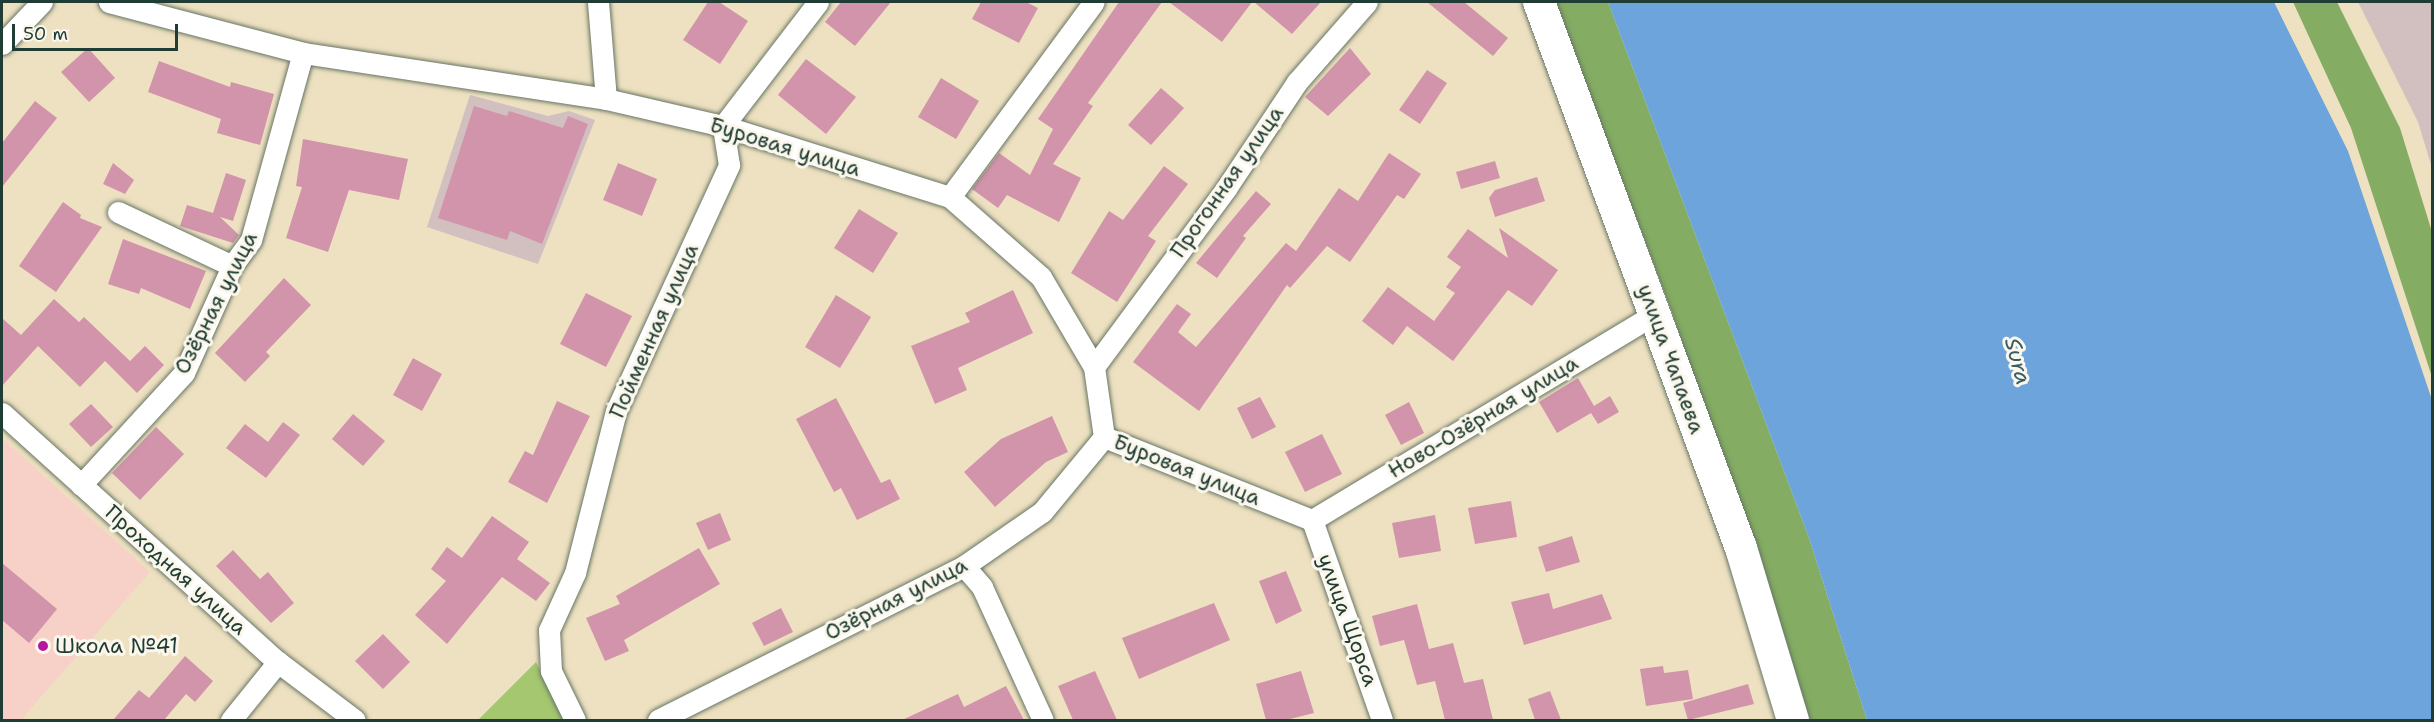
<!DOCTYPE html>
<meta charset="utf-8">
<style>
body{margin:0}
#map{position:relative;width:2434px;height:722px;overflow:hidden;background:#eee1c1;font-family:"Shantell Sans",sans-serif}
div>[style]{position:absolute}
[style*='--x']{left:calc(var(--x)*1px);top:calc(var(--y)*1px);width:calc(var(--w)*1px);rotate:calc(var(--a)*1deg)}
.built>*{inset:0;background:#f7d1c7}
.industrial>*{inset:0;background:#d2bfc0}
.green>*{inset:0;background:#a5c770}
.forest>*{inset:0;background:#84ac62}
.water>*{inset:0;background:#6da4db}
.building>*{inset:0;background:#d294aa}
.roads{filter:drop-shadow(0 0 2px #677665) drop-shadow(0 0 2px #677665)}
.street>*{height:21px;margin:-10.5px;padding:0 10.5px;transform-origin:10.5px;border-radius:10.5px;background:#fff}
.secondary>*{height:32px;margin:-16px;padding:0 16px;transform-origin:16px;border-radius:16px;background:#fff}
.dots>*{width:16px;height:16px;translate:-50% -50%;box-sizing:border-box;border:3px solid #fbf7ec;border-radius:50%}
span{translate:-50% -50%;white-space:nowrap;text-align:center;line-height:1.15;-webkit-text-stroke:6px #fbf7ec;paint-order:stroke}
.street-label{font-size:21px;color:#1f3d34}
.poi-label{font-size:21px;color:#1f3d34}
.left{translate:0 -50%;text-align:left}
.water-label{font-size:22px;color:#365c66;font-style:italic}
.frame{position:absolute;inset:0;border:3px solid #1f3d34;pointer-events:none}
.scale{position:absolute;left:12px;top:24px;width:166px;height:27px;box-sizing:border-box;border:3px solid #1f3d34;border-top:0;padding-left:8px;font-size:18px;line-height:21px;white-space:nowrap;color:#1f3d34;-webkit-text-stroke:4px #fbf7ec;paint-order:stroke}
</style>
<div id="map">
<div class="built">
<i style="clip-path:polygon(2px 438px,150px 572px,21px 720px,2px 720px)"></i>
</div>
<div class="industrial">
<i style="clip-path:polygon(2358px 2px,2432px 2px,2432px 168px,2418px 122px)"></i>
<i style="clip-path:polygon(470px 95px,548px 116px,569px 111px,595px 120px,538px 264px,427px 227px)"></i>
</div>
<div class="green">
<i style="clip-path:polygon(536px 662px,564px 720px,478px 720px)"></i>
</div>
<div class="forest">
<i style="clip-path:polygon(1554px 2px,1608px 2px,1809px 538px,1867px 720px,1808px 720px,1672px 312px)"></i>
<i style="clip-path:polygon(2293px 2px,2337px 2px,2400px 128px,2432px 232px,2432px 377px,2351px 128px)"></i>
</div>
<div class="water">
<i style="clip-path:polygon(1608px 2px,2274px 2px,2348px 151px,2432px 400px,2432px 720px,1867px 720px,1809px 538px)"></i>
</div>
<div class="building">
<i style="clip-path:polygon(708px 2px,719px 2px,748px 21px,720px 64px,683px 40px)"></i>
<i style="clip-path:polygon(841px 2px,891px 2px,855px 46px,825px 22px)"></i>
<i style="clip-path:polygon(981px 2px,1026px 2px,1038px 8px,1019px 43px,972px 19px)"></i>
<i style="clip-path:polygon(1119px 2px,1162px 2px,1088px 103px,1093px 106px,1053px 164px,1081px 178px,1059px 222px,1007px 195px,998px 208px,972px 189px,999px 153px,1030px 175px,1053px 129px,1038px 119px)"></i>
<i style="clip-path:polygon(1169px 2px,1252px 2px,1222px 42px)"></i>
<i style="clip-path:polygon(1254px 2px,1321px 2px,1292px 34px)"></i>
<i style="clip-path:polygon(1427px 2px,1464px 2px,1508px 38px,1493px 56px)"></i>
<i style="clip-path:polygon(88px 48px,115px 78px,89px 102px,61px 72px)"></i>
<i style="clip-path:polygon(1350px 48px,1371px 74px,1328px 116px,1305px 97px)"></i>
<i style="clip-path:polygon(806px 59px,856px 97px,826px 134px,778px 95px)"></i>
<i style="clip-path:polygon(159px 61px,230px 87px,231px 82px,274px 94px,260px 145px,217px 133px,221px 119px,148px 92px)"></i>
<i style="clip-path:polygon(1427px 70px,1447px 83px,1420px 124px,1399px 110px)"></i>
<i style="clip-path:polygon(941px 78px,979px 101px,956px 139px,918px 117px)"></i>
<i style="clip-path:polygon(1161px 88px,1184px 108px,1151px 145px,1128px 125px)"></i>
<i style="clip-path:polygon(35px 101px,57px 118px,2px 187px,2px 143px)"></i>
<i style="clip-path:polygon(474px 106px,507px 116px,509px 111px,563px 128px,568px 116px,588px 124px,542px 244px,510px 231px,507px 240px,438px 218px)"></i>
<i style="clip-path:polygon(303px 139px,408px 159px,399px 200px,349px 190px,328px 252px,286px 238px,302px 187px,296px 186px)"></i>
<i style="clip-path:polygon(1389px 153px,1421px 174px,1404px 199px,1397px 195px,1350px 262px,1327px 246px,1290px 288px,1287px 285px,1199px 411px,1133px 362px,1177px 304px,1191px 314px,1178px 332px,1196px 347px,1286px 243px,1296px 251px,1339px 188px,1358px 201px)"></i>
<i style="clip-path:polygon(1495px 161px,1500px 178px,1461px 189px,1456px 172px)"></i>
<i style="clip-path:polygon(113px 163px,134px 180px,125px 194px,103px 184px)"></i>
<i style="clip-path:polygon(618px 163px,657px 179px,642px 216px,603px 200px)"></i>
<i style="clip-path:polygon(1164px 166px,1188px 184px,1148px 236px,1156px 241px,1117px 302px,1071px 273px,1109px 211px,1123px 220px)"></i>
<i style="clip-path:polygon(226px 173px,246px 180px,233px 221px,220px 217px,239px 235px,233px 243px,180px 226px,187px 205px,213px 213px)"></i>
<i style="clip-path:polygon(1537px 177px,1545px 201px,1495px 217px,1489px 198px,1495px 190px)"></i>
<i style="clip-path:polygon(1256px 191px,1271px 204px,1243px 236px,1246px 238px,1217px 278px,1196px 263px)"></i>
<i style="clip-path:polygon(63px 202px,81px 215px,80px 218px,102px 227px,56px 292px,19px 266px)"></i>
<i style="clip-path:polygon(859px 209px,898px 233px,873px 273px,834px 248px)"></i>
<i style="clip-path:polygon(1499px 228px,1558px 270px,1532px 306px,1508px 290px,1453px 361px,1407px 326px,1393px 345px,1362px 321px,1388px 287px,1434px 321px,1455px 293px,1446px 287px,1461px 267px,1447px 257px,1468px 229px,1508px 258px)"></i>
<i style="clip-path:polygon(123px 239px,206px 271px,190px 309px,141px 288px,139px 294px,108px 284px)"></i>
<i style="clip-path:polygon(284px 278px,311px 305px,266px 352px,270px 356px,245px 382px,215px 353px)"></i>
<i style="clip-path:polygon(1013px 290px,1033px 333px,958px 368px,967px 390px,935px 404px,911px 346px,970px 322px,965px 313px)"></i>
<i style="clip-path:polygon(586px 293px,632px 316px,606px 367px,560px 344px)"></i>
<i style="clip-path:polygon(836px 295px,871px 317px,840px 368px,805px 347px)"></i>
<i style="clip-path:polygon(54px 299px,79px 322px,84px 317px,130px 361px,145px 346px,164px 365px,137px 393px,105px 361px,80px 387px,38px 346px,2px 386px,2px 318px,21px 335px)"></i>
<i style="clip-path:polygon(413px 358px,442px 374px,422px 411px,393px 395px)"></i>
<i style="clip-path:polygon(1578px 378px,1594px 406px,1610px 396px,1619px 412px,1598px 424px,1591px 413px,1557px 433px,1539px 402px)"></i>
<i style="clip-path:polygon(1260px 397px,1276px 427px,1252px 439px,1237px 408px)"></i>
<i style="clip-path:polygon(836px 398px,881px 483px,890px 479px,900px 499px,857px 520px,841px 488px,834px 492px,796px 419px)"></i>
<i style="clip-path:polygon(557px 401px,590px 416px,547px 503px,508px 482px,525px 451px,533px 455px)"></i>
<i style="clip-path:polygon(1409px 402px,1424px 433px,1401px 445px,1385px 415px)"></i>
<i style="clip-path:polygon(91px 404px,113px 427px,91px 447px,69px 424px)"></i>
<i style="clip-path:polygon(353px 414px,385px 441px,363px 466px,332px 439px)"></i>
<i style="clip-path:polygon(1052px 416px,1068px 452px,1046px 462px,995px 507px,964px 472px,1001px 439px)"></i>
<i style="clip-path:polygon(283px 422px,300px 435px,266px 478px,226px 448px,245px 424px,268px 442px)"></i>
<i style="clip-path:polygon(156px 427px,184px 454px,140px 500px,112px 473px)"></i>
<i style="clip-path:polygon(1322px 434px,1342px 474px,1305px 492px,1285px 452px)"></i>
<i style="clip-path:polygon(1511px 501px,1517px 537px,1475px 544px,1468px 508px)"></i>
<i style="clip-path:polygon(720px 513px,731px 540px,708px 550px,696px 523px)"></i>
<i style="clip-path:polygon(1435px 515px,1441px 551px,1399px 558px,1392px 523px)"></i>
<i style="clip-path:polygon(492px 516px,529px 542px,517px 559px,550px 583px,536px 601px,502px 577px,447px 644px,415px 615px,446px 581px,431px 569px,447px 547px,462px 558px)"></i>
<i style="clip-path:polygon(1572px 536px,1580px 562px,1546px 572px,1538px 547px)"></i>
<i style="clip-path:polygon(699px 548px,720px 584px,624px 640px,629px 651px,605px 661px,586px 618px,620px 604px,616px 596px)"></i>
<i style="clip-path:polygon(233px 550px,260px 579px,268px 572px,294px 603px,271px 623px,216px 566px)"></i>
<i style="clip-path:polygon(2px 563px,57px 609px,29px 643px,2px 620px)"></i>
<i style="clip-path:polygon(1286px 571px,1302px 611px,1276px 624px,1259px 581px)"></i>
<i style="clip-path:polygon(1549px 593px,1553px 609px,1602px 594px,1612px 619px,1524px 645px,1511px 602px)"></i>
<i style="clip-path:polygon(1214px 603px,1230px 640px,1139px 679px,1122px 638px)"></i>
<i style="clip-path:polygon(1417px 604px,1429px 649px,1453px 643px,1464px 683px,1483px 679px,1493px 720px,1445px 720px,1435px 681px,1417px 685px,1404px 640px,1380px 646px,1372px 616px)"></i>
<i style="clip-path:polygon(781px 608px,793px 632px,764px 646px,752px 623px)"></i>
<i style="clip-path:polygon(383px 634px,410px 662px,383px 689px,355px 661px)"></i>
<i style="clip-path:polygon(185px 656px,213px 681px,195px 702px,186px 694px,164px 720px,113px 720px,139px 690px,149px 698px)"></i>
<i style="clip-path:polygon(1663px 666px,1664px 673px,1688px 670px,1693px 699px,1646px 706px,1640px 669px)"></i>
<i style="clip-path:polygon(1095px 671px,1117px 720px,1073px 720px,1058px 686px)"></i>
<i style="clip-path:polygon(1301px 671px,1314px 713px,1286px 720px,1266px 720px,1256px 684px)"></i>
<i style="clip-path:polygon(1748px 684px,1754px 704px,1688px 720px,1683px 703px)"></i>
<i style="clip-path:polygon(1006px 686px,1024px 720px,902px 720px,958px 694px,964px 707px)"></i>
<i style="clip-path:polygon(1550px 691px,1561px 720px,1535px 720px,1528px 699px)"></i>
</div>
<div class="roads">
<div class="street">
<i style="--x:109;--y:2;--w:201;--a:14.7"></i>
<i style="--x:303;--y:53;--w:306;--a:8.6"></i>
<i style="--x:606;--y:99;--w:120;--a:13"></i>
<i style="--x:723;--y:126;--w:238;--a:17.4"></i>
<i style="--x:950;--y:197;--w:121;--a:41.3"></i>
<i style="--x:1041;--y:277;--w:104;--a:59.5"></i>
<i style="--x:1094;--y:367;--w:71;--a:81.9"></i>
<i style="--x:1104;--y:437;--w:224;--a:21.8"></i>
<i style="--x:598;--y:2;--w:97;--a:85.3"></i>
<i style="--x:2;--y:44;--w:58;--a:-46.4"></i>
<i style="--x:950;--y:197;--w:242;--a:-53.6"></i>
<i style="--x:118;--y:212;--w:126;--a:25.3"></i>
<i style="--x:1094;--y:367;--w:224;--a:-53.5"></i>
<i style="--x:1227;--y:187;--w:126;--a:-56.3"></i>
<i style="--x:1297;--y:82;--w:106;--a:-48.8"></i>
<i style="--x:2;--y:413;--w:372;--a:42.1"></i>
<i style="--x:278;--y:662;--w:96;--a:37"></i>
<i style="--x:81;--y:485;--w:152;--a:-47.4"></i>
<i style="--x:184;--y:373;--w:117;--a:-65.8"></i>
<i style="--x:232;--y:266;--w:32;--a:-54"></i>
<i style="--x:251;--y:240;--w:194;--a:-74.5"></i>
<i style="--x:1312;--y:520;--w:400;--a:-31"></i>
<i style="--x:1312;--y:520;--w:212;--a:70.7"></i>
<i style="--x:964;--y:566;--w:28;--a:49"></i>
<i style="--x:982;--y:587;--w:146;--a:65.4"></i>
<i style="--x:231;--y:720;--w:75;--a:-51"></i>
<i style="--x:575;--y:720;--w:55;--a:-116.1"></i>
<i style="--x:551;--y:671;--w:41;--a:-92.8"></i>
<i style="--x:549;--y:630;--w:63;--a:-65.5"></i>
<i style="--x:575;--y:573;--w:167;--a:-75.8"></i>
<i style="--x:616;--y:411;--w:271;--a:-65.3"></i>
<i style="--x:729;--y:165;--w:39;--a:-99"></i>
<i style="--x:723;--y:126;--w:156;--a:-52.5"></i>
<i style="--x:658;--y:720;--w:343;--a:-26.7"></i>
<i style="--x:964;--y:566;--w:95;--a:-34.7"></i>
<i style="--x:1042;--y:512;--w:97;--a:-50.4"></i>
</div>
<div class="secondary">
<i style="--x:1539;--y:2;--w:582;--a:69.7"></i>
<i style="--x:1741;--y:548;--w:180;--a:73.2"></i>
</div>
</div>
<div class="dots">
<i style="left:43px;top:646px;background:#b5179e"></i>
</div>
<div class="street-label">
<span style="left:785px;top:147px;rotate:17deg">Буровая улица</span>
<span style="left:1227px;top:182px;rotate:-55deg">Прогонная улица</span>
<span style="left:216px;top:303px;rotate:-63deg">Озёрная улица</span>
<span style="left:654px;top:331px;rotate:-66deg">Пойменная улица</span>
<span style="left:1671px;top:359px;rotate:70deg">улица Чапаева</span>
<span style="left:1483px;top:417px;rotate:-31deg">Ново-Озёрная улица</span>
<span style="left:1187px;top:470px;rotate:22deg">Буровая улица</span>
<span style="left:176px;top:570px;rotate:42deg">Проходная улица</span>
<span style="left:896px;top:599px;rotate:-27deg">Озёрная улица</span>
<span style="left:1348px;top:620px;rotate:70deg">улица Щорса</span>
</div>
<div class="poi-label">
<span class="left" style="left:55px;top:646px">Школа №41</span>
</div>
<div class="water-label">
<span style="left:2018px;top:361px;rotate:75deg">Sura</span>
</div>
<div class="frame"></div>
<div class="scale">50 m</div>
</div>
